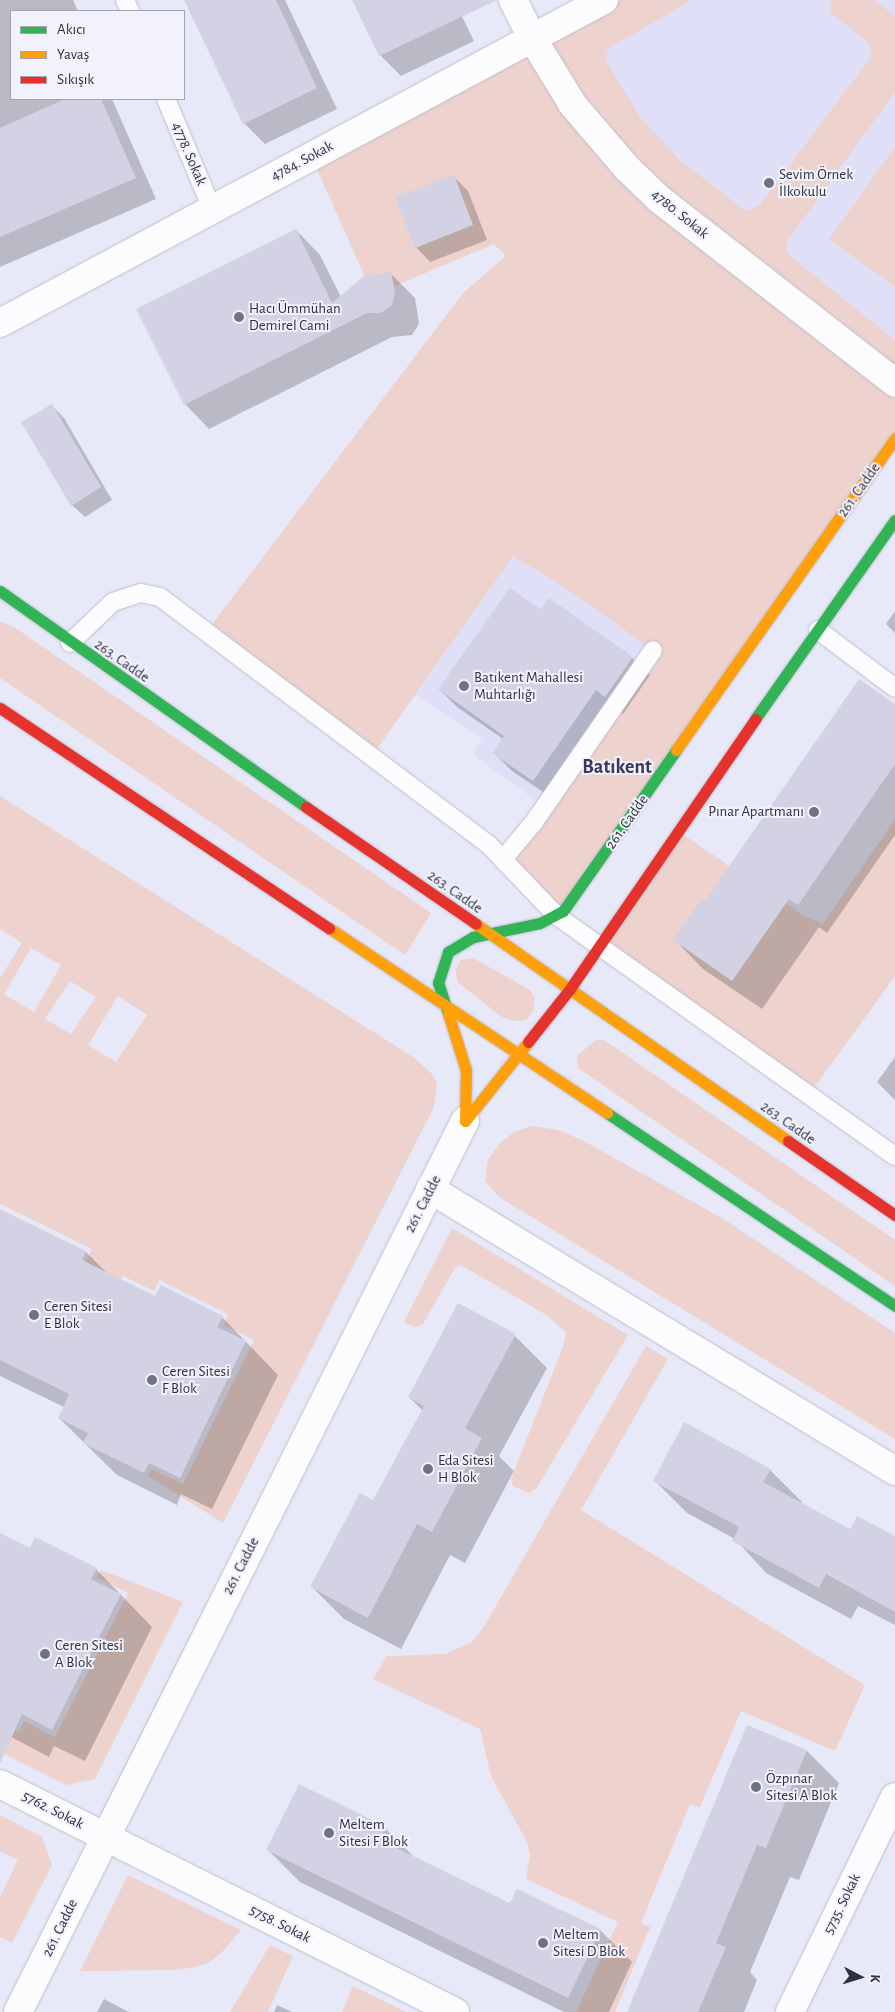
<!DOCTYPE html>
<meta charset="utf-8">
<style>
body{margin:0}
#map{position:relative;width:895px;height:2012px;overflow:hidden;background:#e8e9f8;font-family:"Alegreya Sans",sans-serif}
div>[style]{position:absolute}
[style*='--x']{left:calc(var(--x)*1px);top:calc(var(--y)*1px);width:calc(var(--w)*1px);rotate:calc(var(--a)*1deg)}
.built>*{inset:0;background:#dfe0f8}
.green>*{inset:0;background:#edd2cd}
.shadow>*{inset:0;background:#0003}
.building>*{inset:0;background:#d2d2e4}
.roads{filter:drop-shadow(0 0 1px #bdbdcc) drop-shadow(0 0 1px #bdbdcc)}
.lane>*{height:18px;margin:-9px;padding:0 9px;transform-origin:9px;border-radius:9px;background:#fcfcfe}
.street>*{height:28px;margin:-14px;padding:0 14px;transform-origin:14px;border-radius:14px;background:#fcfcfe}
.fast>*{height:11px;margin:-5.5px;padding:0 5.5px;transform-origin:5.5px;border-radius:5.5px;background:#30b455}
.slow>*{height:11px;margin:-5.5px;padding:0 5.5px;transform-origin:5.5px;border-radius:5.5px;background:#ff9f0a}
.jam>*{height:11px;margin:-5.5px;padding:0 5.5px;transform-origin:5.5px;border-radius:5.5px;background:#e5322d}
.dots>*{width:14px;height:14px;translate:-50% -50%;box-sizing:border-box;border:2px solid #f1f2fb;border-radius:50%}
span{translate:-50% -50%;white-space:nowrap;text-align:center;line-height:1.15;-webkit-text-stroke:4px #f1f2fb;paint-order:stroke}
.street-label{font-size:15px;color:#303042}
.poi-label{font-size:15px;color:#303042}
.left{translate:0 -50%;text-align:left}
.right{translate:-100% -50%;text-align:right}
.district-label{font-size:20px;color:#39385c;font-weight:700}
.legend{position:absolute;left:10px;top:10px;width:175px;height:90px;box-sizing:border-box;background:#f1f2fb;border:1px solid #a4a4b1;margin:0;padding:6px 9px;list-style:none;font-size:15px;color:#303042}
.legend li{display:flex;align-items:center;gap:10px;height:25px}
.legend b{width:25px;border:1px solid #a4a4b1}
.north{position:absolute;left:835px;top:1952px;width:50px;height:50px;-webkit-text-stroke:4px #f1f2fb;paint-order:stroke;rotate:95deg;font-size:14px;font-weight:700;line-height:20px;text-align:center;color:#303042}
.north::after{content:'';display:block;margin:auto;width:18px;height:22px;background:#303042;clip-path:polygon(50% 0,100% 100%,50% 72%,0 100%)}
</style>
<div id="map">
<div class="built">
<i style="clip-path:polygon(604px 0,895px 0,895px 383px,600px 139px)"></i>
<i style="clip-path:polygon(513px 555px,564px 587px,653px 650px,545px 807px,473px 755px,482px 739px,416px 695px)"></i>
</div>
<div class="green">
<i style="clip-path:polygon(604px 0,692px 0,609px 48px,605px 59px,640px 117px,681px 161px,746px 211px,760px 205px,872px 56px,869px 43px,831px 13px,830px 0,874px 0,895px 16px,895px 92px,785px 244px,789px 255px,895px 340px,895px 438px,563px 911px,504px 858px,653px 650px,564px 587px,513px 556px,372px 756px,207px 631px,463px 293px,506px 256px,494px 244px,373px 295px,311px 156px)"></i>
<i style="clip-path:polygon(895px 147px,895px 287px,829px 239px)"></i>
<i style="clip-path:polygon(0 621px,14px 627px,431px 913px,405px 955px,0 678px)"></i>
<i style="clip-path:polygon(evenodd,0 796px,413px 1057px,433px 1075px,437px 1084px,434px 1107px,223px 1523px,148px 1476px,151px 1469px,183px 1484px,254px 1340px,224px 1325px,228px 1314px,159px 1280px,154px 1291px,123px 1276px,112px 1296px,77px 1279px,92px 1249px,0 1204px,0 978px,22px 943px,0 929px,0 796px,31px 948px,61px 965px,34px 1012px,4px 994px,31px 948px,0 796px,70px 981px,96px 997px,71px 1034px,45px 1019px,70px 981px,0 796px,118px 996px,147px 1015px,116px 1062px,88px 1045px,118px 996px)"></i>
<i style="clip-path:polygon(895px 819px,895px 976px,809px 1095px,600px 946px,676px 830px,806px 917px,823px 924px)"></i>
<i style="clip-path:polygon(473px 958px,530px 990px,535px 999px,533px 1011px,526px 1020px,515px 1021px,502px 1017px,457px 982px,456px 969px,461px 960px)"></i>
<i style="clip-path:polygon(596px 1040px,604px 1040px,895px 1240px,895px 1286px,578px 1068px,577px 1056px)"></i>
<i style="clip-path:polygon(532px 1126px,558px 1130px,582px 1140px,722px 1218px,895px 1333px,895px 1439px,499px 1197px,485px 1181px,488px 1160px,501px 1142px,516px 1131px)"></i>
<i style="clip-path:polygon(452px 1228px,628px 1335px,536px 1489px,529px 1493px,513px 1486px,511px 1479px,563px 1347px,566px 1333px,548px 1316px,461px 1265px,455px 1268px,423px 1324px,415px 1327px,404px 1322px)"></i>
<i style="clip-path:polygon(646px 1346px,668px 1359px,581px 1510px,865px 1685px,835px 1751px,741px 1711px,700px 1807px,690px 1804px,641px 1923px,650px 1927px,615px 2012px,576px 2012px,618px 1922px,526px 1879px,530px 1854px,527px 1842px,491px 1776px,480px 1729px,373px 1679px,387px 1656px,445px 1654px,472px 1642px,483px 1628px)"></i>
<i style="clip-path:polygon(101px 1570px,183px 1602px,95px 1779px,66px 1785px,0 1752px,0 1722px,19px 1732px,24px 1721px,55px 1737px,128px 1593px,97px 1577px)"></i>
<i style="clip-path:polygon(0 1815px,42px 1837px,52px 1865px,12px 1943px,0 1937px,0 1897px,18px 1860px,0 1851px)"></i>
<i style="clip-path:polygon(128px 1875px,241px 1930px,222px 1952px,209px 1963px,196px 1967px,176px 1970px,80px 1971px)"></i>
<i style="clip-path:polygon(270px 1945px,293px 1956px,268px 2012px,230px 2012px)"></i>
<i style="clip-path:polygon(353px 1986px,406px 2012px,342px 2012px)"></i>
</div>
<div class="shadow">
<i style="clip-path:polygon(0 0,73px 0,78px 11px,11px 11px,11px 99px,112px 99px,156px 199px,0 267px)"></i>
<i style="clip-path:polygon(185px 0,285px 0,337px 109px,265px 144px,244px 123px)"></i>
<i style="clip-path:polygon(355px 0,454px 0,474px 41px,401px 76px,380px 55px)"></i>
<i style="clip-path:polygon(453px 176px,468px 191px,487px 240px,430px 262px,416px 247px)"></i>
<i style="clip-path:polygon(296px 230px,320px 255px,341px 297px,391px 274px,415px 298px,419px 324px,412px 335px,392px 337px,209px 429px,185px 404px)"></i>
<i style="clip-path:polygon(52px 406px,64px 418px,112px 500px,85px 517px,72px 505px)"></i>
<i style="clip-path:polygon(895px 611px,895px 633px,886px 624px)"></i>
<i style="clip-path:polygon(632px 658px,650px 675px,623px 714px,614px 707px,552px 798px,512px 771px,494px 753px,503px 739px,457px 707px,439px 689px)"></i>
<i style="clip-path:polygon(895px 706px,895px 835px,827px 933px,819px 927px,762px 1009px,703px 969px,674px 939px)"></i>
<i style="clip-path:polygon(895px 1057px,895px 1100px,877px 1082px)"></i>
<i style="clip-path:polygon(0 1210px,86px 1252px,109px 1275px,156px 1298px,222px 1317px,278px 1375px,212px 1509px,181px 1494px,177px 1505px,117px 1475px,59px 1418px,64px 1407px,0 1376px)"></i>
<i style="clip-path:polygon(515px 1336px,547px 1368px,499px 1456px,514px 1471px,465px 1563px,450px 1555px,401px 1649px,344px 1619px,311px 1586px,374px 1502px,423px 1411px,409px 1397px)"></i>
<i style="clip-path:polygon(770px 1470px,802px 1502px,801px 1504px,850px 1531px,895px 1538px,895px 1625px,858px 1606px,851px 1619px,766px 1573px,735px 1539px,687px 1513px,655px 1481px)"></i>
<i style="clip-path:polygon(30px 1550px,96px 1569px,152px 1627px,85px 1761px,54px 1746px,49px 1757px,0 1731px)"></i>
<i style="clip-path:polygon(747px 1726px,807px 1751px,839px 1783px,799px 1880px,790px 1877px,750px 1972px,757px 1980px,744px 2012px,628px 2012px)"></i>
<i style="clip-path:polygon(385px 1828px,416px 1859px,511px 1905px,600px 1930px,632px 1962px,609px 2012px,564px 2012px,300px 1882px,268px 1850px)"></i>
<i style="clip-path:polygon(104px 1999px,129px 2012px,97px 2012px)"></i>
<i style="clip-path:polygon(277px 2005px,292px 2012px,274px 2012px)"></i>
</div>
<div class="building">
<i style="clip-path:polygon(184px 0,276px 0,317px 88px,243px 124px)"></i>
<i style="clip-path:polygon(352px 0,497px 0,379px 56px)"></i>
<i style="clip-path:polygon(65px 99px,101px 99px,136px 178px,0 237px,0 128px)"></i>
<i style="clip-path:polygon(454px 175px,473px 225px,415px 248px,395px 197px)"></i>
<i style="clip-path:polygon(296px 229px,332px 303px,364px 276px,391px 272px,395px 292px,392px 305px,381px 313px,367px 313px,184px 405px,136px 309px)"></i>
<i style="clip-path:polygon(52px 404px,101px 487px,71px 506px,21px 422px)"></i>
<i style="clip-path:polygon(510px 588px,541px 609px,549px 598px,633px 657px,605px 697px,596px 690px,533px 781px,492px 753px,504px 736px,438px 689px)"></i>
<i style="clip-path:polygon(859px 679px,895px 704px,895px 764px,798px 905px,789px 899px,732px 981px,673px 940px,701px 899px,704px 902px)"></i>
<i style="clip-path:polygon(0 1209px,86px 1251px,82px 1260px,155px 1296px,161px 1285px,223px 1316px,217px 1327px,246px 1341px,180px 1478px,149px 1463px,144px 1473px,83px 1443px,88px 1433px,58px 1418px,69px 1394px,0 1360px)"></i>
<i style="clip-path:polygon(458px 1303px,516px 1334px,465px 1428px,482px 1438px,432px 1532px,417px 1524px,368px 1618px,310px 1587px,360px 1493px,373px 1500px,424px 1406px,408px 1397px)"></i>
<i style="clip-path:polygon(684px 1422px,771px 1469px,763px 1482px,850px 1529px,857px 1516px,895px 1536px,895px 1612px,826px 1574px,819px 1588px,732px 1541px,739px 1527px,653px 1481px)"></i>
<i style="clip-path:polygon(0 1533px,30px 1548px,35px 1537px,97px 1568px,91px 1579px,121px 1594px,52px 1730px,22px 1714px,0 1764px)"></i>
<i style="clip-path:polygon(747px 1725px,807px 1750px,766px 1848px,757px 1845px,716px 1943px,726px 1947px,698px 2012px,627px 2012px)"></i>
<i style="clip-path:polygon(299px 1784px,386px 1827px,380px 1840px,510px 1903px,517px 1889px,601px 1929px,568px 1998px,266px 1850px)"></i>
</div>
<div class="roads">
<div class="lane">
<i style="--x:125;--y:0;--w:12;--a:66"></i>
<i style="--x:166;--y:99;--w:119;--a:67.3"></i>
<i style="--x:818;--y:630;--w:96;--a:37"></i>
<i style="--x:70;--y:643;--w:59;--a:-43.6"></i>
<i style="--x:113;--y:602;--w:29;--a:-18"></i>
<i style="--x:141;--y:593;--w:19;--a:12"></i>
<i style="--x:160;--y:597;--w:411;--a:37"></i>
<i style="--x:488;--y:844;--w:100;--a:46.2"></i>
<i style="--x:557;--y:916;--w:415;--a:35.4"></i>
<i style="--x:504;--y:858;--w:47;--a:-50.2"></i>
<i style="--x:534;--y:822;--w:209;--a:-55.3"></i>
</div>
<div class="street">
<i style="--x:513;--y:0;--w:42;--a:63.4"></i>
<i style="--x:532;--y:38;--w:79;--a:58.5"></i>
<i style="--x:573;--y:105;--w:83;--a:49.4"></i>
<i style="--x:627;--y:168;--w:45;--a:44.1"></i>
<i style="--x:659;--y:199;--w:299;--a:37.9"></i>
<i style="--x:0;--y:323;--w:685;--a:-28.14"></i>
<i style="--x:430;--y:1189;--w:544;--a:31.23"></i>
<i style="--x:0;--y:1784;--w:509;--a:26.62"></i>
<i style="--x:18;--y:2012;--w:997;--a:-63.36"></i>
<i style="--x:790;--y:2012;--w:239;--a:-64"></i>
</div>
<div class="fast">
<i style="--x:0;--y:591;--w:375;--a:35.2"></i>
<i style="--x:755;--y:719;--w:243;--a:-54.9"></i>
<i style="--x:448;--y:1013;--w:32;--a:-108"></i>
<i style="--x:438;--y:983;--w:33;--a:-72"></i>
<i style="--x:448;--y:952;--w:29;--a:-31"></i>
<i style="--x:473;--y:937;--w:68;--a:-11.8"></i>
<i style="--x:540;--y:923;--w:26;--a:-28"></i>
<i style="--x:563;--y:911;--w:197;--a:-54.9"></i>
<i style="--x:607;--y:1113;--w:347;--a:33.8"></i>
</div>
<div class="slow">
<i style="--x:676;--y:750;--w:381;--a:-54.9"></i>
<i style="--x:476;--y:924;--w:380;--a:34.8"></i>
<i style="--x:329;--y:928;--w:334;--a:33.6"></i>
<i style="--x:448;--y:1013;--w:60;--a:72.5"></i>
<i style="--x:466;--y:1070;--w:51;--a:91.1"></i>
<i style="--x:465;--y:1121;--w:101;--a:-51.4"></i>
</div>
<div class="jam">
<i style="--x:0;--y:708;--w:396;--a:33.8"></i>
<i style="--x:306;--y:807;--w:206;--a:34.5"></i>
<i style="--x:528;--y:1042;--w:66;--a:-51.7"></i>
<i style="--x:569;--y:990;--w:329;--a:-55.5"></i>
<i style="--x:788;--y:1141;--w:130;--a:34.7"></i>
</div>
</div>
<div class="dots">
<i style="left:769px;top:183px;background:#707182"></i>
<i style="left:239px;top:317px;background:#707182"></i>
<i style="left:464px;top:686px;background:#707182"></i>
<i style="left:814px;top:812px;background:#707182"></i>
<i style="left:34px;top:1315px;background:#707182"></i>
<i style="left:152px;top:1380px;background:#707182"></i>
<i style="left:428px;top:1469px;background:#707182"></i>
<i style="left:45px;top:1654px;background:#707182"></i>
<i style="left:756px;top:1787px;background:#707182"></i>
<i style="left:329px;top:1833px;background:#707182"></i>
<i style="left:543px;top:1943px;background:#707182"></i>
</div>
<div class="street-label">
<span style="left:189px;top:154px;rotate:67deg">4778. Sokak</span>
<span style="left:302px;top:161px;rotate:-28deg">4784. Sokak</span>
<span style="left:680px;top:214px;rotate:39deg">4780. Sokak</span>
<span style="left:859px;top:490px;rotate:-55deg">261. Cadde</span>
<span style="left:122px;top:661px;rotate:35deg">263. Cadde</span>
<span style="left:627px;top:822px;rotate:-55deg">261. Cadde</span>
<span style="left:455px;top:892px;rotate:35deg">263. Cadde</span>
<span style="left:788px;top:1123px;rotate:35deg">263. Cadde</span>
<span style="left:423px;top:1204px;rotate:-63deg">261. Cadde</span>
<span style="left:241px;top:1566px;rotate:-63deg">261. Cadde</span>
<span style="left:53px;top:1810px;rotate:27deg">5762. Sokak</span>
<span style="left:842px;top:1904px;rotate:-64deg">5735. Sokak</span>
<span style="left:280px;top:1924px;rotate:27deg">5758. Sokak</span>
<span style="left:60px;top:1928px;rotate:-64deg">261. Cadde</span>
</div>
<div class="poi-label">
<span class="left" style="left:779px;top:183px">Sevim Örnek<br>İlkokulu</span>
<span class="left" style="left:249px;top:317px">Hacı Ümmühan<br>Demirel Cami</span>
<span class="left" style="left:474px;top:686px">Batıkent Mahallesi<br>Muhtarlığı</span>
<span class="right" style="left:804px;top:812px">Pınar Apartmanı</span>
<span class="left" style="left:44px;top:1315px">Ceren Sitesi<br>E Blok</span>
<span class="left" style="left:162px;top:1380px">Ceren Sitesi<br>F Blok</span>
<span class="left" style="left:438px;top:1469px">Eda Sitesi<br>H Blok</span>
<span class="left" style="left:55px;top:1654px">Ceren Sitesi<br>A Blok</span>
<span class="left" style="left:766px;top:1787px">Özpınar<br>Sitesi A Blok</span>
<span class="left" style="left:339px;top:1833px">Meltem<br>Sitesi F Blok</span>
<span class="left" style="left:553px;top:1943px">Meltem<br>Sitesi D Blok</span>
</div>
<div class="district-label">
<span style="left:617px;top:767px">Batıkent</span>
</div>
<ul class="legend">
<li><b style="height:6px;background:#30b455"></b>Akıcı</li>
<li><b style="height:6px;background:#ff9f0a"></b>Yavaş</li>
<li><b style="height:6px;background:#e5322d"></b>Sıkışık</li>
</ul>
<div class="north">K</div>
</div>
